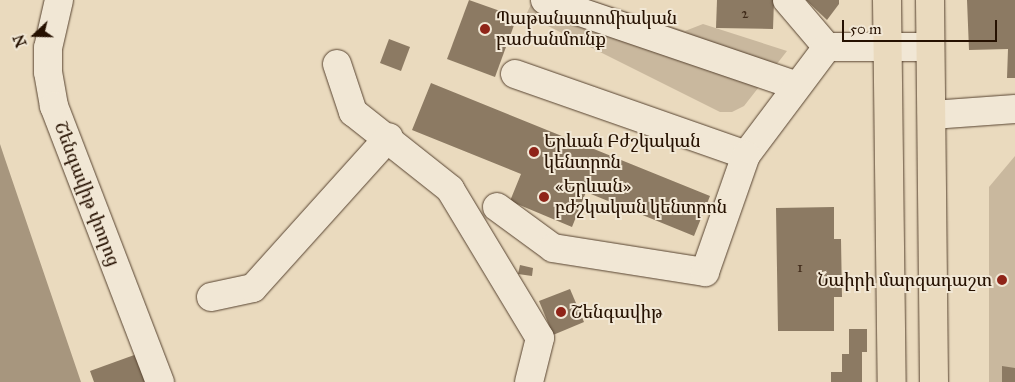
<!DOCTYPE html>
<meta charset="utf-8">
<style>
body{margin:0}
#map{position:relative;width:1015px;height:382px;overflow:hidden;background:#eadabe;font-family:"IM FELL Great Primer","Noto Serif Armenian",serif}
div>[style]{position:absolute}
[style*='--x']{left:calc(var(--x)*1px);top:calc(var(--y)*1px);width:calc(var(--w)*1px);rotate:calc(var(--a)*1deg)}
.green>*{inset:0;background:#c9b89e}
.water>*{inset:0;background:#a7967e}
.building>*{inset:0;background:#8c7a63}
.roads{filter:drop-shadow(0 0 1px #574330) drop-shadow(0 0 1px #574330)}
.minor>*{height:28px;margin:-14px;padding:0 14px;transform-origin:14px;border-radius:14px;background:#f1e7d5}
.major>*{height:28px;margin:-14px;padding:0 14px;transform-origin:14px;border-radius:14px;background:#eadabe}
.dots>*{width:14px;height:14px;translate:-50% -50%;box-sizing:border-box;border:2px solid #f1e7d5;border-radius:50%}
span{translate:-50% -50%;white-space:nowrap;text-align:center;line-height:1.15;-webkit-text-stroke:4px #f1e7d5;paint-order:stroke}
.number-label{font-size:15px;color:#402b1a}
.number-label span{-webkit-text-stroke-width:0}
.poi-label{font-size:18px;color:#261101}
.left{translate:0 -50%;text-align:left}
.right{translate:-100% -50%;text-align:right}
.street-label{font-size:18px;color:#261101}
.north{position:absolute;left:10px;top:10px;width:50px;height:50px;-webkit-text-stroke:4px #f1e7d5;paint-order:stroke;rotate:249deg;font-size:14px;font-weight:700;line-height:20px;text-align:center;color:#261101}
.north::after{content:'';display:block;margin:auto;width:18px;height:22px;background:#261101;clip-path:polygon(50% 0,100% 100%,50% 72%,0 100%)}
.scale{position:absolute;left:842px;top:20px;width:155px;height:22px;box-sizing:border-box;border:2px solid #261101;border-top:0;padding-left:6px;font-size:15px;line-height:18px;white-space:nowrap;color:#261101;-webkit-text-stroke:4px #f1e7d5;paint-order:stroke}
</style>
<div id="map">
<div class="green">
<i style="clip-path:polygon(533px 0,590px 0,685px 31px,703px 24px,787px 51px,744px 106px,732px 112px,720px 112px,526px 15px)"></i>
<i style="clip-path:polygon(1015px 156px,1015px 382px,989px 382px,989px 187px)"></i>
</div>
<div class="water">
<i style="clip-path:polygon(0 144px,5px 159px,81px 382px,0 382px)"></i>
</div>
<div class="building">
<i style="clip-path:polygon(469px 0,517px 17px,495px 77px,447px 59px)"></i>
<i style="clip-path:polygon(717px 0,774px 0,773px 29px,716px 28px)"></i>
<i style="clip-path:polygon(806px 0,839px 0,839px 4px,827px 20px)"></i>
<i style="clip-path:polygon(967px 0,1015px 0,1015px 78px,1007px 78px,1008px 49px,969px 50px)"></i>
<i style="clip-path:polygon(389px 39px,410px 47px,401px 71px,380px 63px)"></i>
<i style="clip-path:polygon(431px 83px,710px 196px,694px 236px,586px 192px,572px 227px,510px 201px,521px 174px,412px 130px)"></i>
<i style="clip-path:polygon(834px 207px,834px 239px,841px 239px,842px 297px,834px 297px,834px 331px,778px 331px,776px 208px)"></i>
<i style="clip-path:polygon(520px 265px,533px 268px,532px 276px,518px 274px)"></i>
<i style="clip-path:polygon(570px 289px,584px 322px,553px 335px,539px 301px)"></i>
<i style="clip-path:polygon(849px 329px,867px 329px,867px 352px,862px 352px,862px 382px,831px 382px,831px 372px,842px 372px,842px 354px,849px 354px)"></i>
<i style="clip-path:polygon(137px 354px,146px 382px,94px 382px,90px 371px)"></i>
<i style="clip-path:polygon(1002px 366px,1015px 368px,1015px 382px,1002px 382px)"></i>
</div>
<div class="roads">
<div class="minor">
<i style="--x:59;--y:0;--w:49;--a:102.9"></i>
<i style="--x:48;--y:48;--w:24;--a:90"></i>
<i style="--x:48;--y:72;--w:35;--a:80"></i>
<i style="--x:54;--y:106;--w:296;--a:69"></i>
<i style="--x:545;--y:0;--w:266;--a:18.8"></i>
<i style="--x:787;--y:0;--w:62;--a:49.6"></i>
<i style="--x:827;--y:47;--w:103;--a:0"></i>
<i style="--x:337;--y:64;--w:51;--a:71.6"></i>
<i style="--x:353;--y:112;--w:124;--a:38.4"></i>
<i style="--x:450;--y:189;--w:174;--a:58.9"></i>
<i style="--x:540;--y:338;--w:45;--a:104"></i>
<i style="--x:515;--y:74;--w:245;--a:19.3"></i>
<i style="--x:746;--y:155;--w:135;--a:-53.1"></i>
<i style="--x:932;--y:115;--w:83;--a:-4.1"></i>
<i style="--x:497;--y:207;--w:69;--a:36.2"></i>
<i style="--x:553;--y:248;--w:154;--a:9"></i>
<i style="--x:705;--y:272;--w:124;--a:-70.7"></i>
<i style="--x:211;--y:297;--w:43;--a:-12.1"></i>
<i style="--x:253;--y:288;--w:203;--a:-48"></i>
</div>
<div class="major">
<i style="--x:887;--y:0;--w:382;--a:89.3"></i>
<i style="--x:930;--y:0;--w:382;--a:89.4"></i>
</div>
</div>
<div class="dots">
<i style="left:485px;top:29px;background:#8f2418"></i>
<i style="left:534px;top:152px;background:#8f2418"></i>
<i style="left:544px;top:197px;background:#8f2418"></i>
<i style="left:1002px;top:280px;background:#8f2418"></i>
<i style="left:561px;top:312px;background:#8f2418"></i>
</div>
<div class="number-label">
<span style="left:745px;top:14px">2</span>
<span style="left:800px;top:268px">1</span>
</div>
<div class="poi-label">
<span class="left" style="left:496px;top:29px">Պաթանատոմիական<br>բաժանմունք</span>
<span class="left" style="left:544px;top:152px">Երևան Բժշկական<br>կենտրոն</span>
<span class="left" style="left:555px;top:197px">«Երևան»<br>բժշկական կենտրոն</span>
<span class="right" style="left:992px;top:280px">Նաիրի մարզադաշտ</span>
<span class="left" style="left:571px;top:312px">Շենգավիթ</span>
</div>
<div class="street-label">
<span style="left:87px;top:194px;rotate:69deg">Շենգավիթ փողոց</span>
</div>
<div class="north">N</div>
<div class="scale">50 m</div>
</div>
